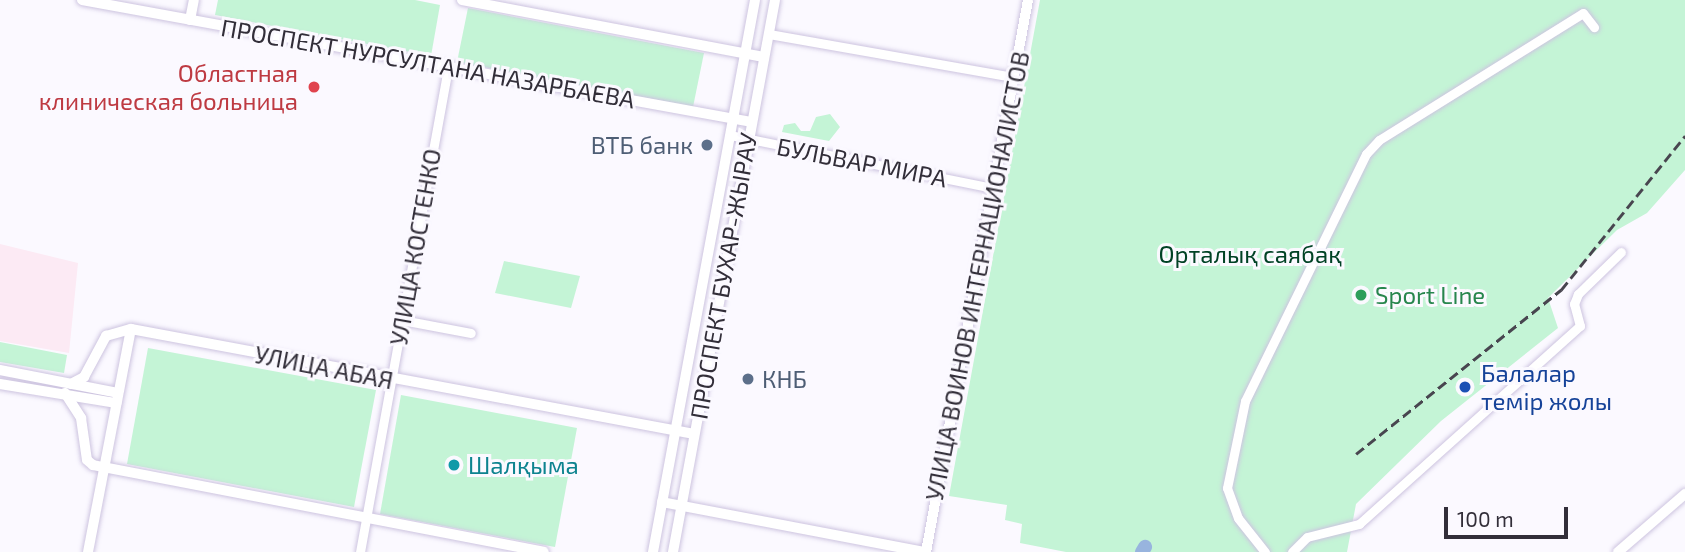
<!DOCTYPE html>
<meta charset="utf-8">
<style>
body{margin:0}
#map{position:relative;width:1685px;height:552px;overflow:hidden;background:#fbf9ff;font-family:"Exo 2",sans-serif}
div>[style]{position:absolute}
[style*='--x']{left:calc(var(--x)*1px);top:calc(var(--y)*1px);width:calc(var(--w)*1px);rotate:calc(var(--a)*1deg)}
.education>*{inset:0;background:#fceaf4}
.green>*{inset:0;background:#c4f4d6}
.river>*{height:14px;margin:-7px;padding:0 7px;transform-origin:7px;border-radius:7px;background:#98b4de}
.roads{filter:drop-shadow(0 0 2px #cdc4e0) drop-shadow(0 0 2px #cdc4e0)}
.minor>*{height:9px;margin:-4.5px;padding:0 4.5px;transform-origin:4.5px;border-radius:4.5px;background:#fff}
.major>*{height:10px;margin:-5px;padding:0 5px;transform-origin:5px;border-radius:5px;background:#fff}
.rail>*{height:2.5px;margin-top:-1.25px;transform-origin:0;background:repeating-linear-gradient(90deg,#48454f 0 10px,transparent 0 15px)}
.dots>*{width:19px;height:19px;translate:-50% -50%;box-sizing:border-box;border:4px solid #fbf9ff;border-radius:50%}
span{translate:-50% -50%;white-space:nowrap;text-align:center;line-height:1.15;-webkit-text-stroke:6px #fbf9ff;paint-order:stroke}
.street-label{font-size:24px;color:#322e39}
.health-label{font-size:24px;color:#be3a42}
.right{translate:-100% -50%;text-align:right}
.service-label{font-size:24px;color:#4e5e75}
.left{translate:0 -50%;text-align:left}
.park-label{font-size:24px;color:#004225}
.leisure-label{font-size:24px;color:#27864d}
.transit-label{font-size:24px;color:#164399}
.culture-label{font-size:24px;color:#0d838f}
.scale{position:absolute;left:1444px;top:507px;width:124px;height:32px;box-sizing:border-box;border:4px solid #322e39;border-top:0;padding-left:9px;font-size:21px;line-height:24px;white-space:nowrap;color:#322e39;-webkit-text-stroke:5px #fbf9ff;paint-order:stroke}
</style>
<div id="map">
<div class="education">
<i style="clip-path:polygon(0 244px,78px 263px,69px 353px,0 341px)"></i>
</div>
<div class="green">
<i style="clip-path:polygon(218px 0,415px 0,440px 5px,431px 56px,215px 15px)"></i>
<i style="clip-path:polygon(1040px 0,1685px 0,1685px 170px,1647px 213px,1617px 230px,1548px 298px,1558px 328px,1441px 421px,1356px 504px,1347px 552px,1066px 552px,1020px 543px,1022px 524px,1005px 520px,1007px 505px,949px 496px)"></i>
<i style="clip-path:polygon(468px 8px,704px 53px,693px 107px,457px 62px)"></i>
<i style="clip-path:polygon(830px 114px,840px 127px,829px 141px,782px 132px,784px 125px,795px 123px,801px 131px,810px 131px,816px 117px)"></i>
<i style="clip-path:polygon(504px 261px,580px 276px,571px 308px,495px 293px)"></i>
<i style="clip-path:polygon(0 342px,67px 355px,64px 373px,0 362px)"></i>
<i style="clip-path:polygon(148px 348px,376px 390px,354px 507px,127px 464px)"></i>
<i style="clip-path:polygon(401px 395px,577px 428px,555px 547px,380px 514px)"></i>
</div>
<div class="river">
<i style="--x:1142;--y:552;--w:6;--a:-59"></i>
</div>
<div class="roads">
<div class="minor">
<i style="--x:769;--y:34;--w:249;--a:10"></i>
<i style="--x:730;--y:135;--w:268;--a:11.4"></i>
<i style="--x:402;--y:320;--w:70;--a:10.7"></i>
<i style="--x:360;--y:552;--w:493;--a:-79.7"></i>
<i style="--x:1265;--y:552;--w:43;--a:-128.5"></i>
<i style="--x:1238;--y:518;--w:32;--a:-110"></i>
<i style="--x:1227;--y:488;--w:89;--a:-78.3"></i>
<i style="--x:1245;--y:401;--w:275;--a:-63.9"></i>
<i style="--x:1366;--y:154;--w:19;--a:-47"></i>
<i style="--x:1379;--y:140;--w:240;--a:-31.9"></i>
<i style="--x:1583;--y:13;--w:18;--a:52"></i>
<i style="--x:1292;--y:552;--w:21;--a:-45"></i>
<i style="--x:1307;--y:537;--w:54;--a:-14"></i>
<i style="--x:1359;--y:524;--w:297;--a:-41.9"></i>
<i style="--x:1580;--y:326;--w:23;--a:-105"></i>
<i style="--x:1574;--y:304;--w:11;--a:-68"></i>
<i style="--x:1578;--y:294;--w:60;--a:-44.3"></i>
</div>
<div class="major">
<i style="--x:82;--y:0;--w:680;--a:10.33"></i>
<i style="--x:462;--y:0;--w:307;--a:10.7"></i>
<i style="--x:190;--y:20;--w:20;--a:-79"></i>
<i style="--x:0;--y:370;--w:120;--a:11"></i>
<i style="--x:0;--y:384;--w:118;--a:9.3"></i>
<i style="--x:71;--y:384;--w:15;--a:-28"></i>
<i style="--x:84;--y:377;--w:47;--a:-61.8"></i>
<i style="--x:106;--y:336;--w:26;--a:-16"></i>
<i style="--x:131;--y:329;--w:573;--a:10.56"></i>
<i style="--x:65;--y:393;--w:30;--a:57"></i>
<i style="--x:81;--y:418;--w:42;--a:81.9"></i>
<i style="--x:87;--y:460;--w:8;--a:40"></i>
<i style="--x:93;--y:465;--w:459;--a:10.9"></i>
<i style="--x:662;--y:502;--w:266;--a:10.8"></i>
<i style="--x:88;--y:552;--w:227;--a:-79.1"></i>
<i style="--x:653;--y:552;--w:561;--a:-79.53"></i>
<i style="--x:673;--y:552;--w:561;--a:-79.53"></i>
<i style="--x:926;--y:552;--w:561;--a:-79.53"></i>
<i style="--x:1618;--y:552;--w:89;--a:-40.9"></i>
</div>
</div>
<div class="rail">
<i style="--x:1356;--y:454;--w:263;--a:-38.7"></i>
<i style="--x:1561;--y:290;--w:198;--a:-51.2"></i>
</div>
<div class="dots">
<i style="left:314px;top:87px;background:#e0444e"></i>
<i style="left:707px;top:145px;background:#5c6f8a"></i>
<i style="left:1361px;top:295px;background:#2e9e5b"></i>
<i style="left:748px;top:379px;background:#5c6f8a"></i>
<i style="left:1465px;top:387px;background:#1a4fb4"></i>
<i style="left:454px;top:465px;background:#0f9aa8"></i>
</div>
<div class="street-label">
<span style="left:428px;top:63px;rotate:10deg">ПРОСПЕКТ НУРСУЛТАНА НАЗАРБАЕВА</span>
<span style="left:862px;top:162px;rotate:11deg">БУЛЬВАР МИРА</span>
<span style="left:415px;top:247px;rotate:-80deg">УЛИЦА КОСТЕНКО</span>
<span style="left:723px;top:276px;rotate:-80deg">ПРОСПЕКТ БУХАР-ЖЫРАУ</span>
<span style="left:977px;top:276px;rotate:-79deg">УЛИЦА ВОИНОВ ИНТЕРНАЦИОНАЛИСТОВ</span>
<span style="left:324px;top:367px;rotate:11deg">УЛИЦА АБАЯ</span>
</div>
<div class="health-label">
<span class="right" style="left:298px;top:87px">Областная<br>клиническая больница</span>
</div>
<div class="service-label">
<span class="right" style="left:693px;top:145px">ВТБ банк</span>
<span class="left" style="left:762px;top:379px">КНБ</span>
</div>
<div class="park-label">
<span style="left:1250px;top:254px">Орталық саябақ</span>
</div>
<div class="leisure-label">
<span class="left" style="left:1375px;top:295px">Sport Line</span>
</div>
<div class="transit-label">
<span class="left" style="left:1481px;top:387px">Балалар<br>темір жолы</span>
</div>
<div class="culture-label">
<span class="left" style="left:468px;top:465px">Шалқыма</span>
</div>
<div class="scale">100 m</div>
</div>
